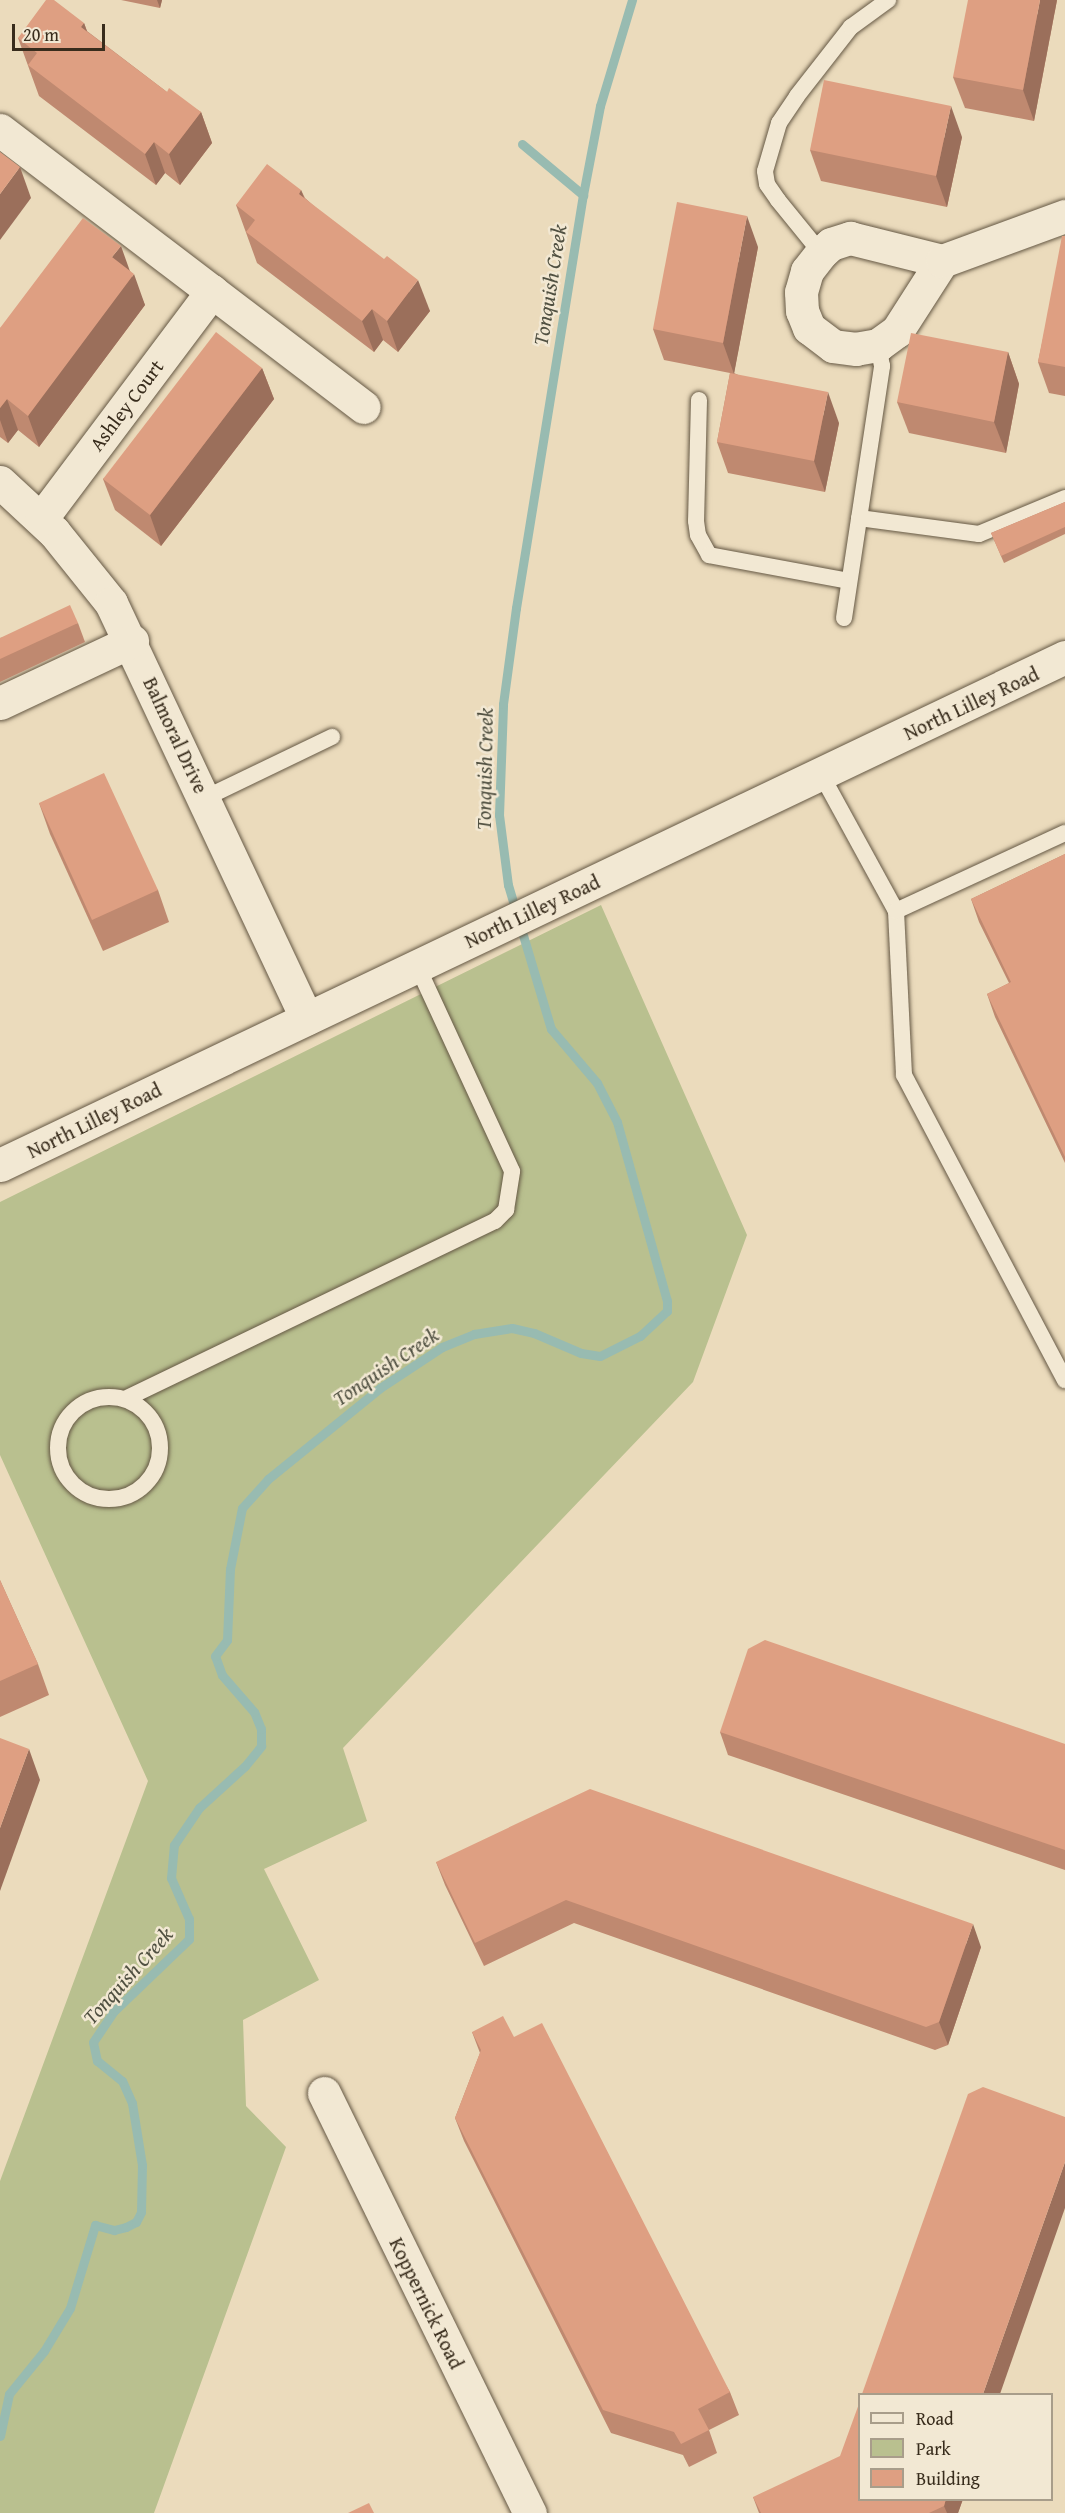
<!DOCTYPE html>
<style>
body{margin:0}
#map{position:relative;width:1065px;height:2513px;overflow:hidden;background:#ebdbbc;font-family:"Gentium Book Plus",serif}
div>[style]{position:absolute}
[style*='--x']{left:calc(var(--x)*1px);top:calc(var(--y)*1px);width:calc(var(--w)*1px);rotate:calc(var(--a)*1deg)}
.green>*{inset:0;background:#b9c08f}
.stream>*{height:9px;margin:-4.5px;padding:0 4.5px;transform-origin:4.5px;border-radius:4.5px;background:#98bbb1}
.roads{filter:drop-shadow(0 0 2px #655844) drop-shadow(0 0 2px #655844)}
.service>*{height:16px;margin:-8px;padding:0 8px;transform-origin:8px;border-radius:8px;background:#f2e8d3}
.service>.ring{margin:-8px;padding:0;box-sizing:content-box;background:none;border:16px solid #f2e8d3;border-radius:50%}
.minor>*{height:33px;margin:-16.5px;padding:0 16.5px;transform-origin:16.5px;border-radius:16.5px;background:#f2e8d3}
.tertiary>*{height:33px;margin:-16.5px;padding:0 16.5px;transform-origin:16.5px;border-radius:16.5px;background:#f2e8d3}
.wall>*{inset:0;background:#bf8970}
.shaded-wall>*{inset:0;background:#9b6f5b}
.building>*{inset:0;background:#de9f82}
span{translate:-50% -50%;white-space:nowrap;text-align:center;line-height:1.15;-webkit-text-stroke:5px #f2e8d3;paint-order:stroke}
.street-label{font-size:20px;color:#382c1c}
.water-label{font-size:21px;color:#505041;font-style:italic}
.legend{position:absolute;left:858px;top:2393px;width:195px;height:108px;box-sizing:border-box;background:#f2e8d3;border:2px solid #a89d8a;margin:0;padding:8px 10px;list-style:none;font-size:18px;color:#382c1c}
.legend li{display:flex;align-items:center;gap:12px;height:30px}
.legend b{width:30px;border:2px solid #a89d8a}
.scale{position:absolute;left:12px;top:24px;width:93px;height:27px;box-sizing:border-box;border:3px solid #382c1c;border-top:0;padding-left:8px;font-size:18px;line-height:21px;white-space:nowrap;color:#382c1c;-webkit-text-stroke:4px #f2e8d3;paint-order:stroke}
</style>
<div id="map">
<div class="green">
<i style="clip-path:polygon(601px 905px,747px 1235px,693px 1382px,343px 1748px,367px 1821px,264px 1869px,319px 1980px,243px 2020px,246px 2106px,286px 2147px,154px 2513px,0 2513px,0 2181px,148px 1781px,0 1455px,0 1202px)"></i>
</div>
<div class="stream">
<i style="--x:522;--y:144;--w:80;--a:39.9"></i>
<i style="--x:0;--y:2436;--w:43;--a:-77.9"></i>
<i style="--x:9;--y:2394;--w:55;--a:-50.9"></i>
<i style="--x:44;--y:2351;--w:50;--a:-58.8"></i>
<i style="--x:70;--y:2308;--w:87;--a:-73.2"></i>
<i style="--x:95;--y:2225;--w:20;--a:15"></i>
<i style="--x:114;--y:2230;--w:12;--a:-14"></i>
<i style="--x:126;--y:2227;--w:11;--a:-27"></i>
<i style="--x:136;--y:2222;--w:11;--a:-63"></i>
<i style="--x:141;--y:2212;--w:47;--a:-88.8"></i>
<i style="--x:142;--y:2165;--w:63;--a:-99.2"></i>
<i style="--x:132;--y:2103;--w:24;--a:-114"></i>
<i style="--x:122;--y:2081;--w:32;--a:-141"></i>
<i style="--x:97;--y:2061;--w:19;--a:-102"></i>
<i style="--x:93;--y:2042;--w:37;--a:-56"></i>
<i style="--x:114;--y:2011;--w:104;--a:-43.8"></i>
<i style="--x:189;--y:1939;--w:20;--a:-90"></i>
<i style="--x:189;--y:1919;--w:45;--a:-113.7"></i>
<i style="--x:171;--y:1878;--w:33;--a:-85"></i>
<i style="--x:174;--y:1845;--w:45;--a:-56"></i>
<i style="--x:199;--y:1808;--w:62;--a:-42.4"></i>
<i style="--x:245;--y:1766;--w:26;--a:-51"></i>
<i style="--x:261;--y:1746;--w:17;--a:-90"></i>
<i style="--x:261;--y:1729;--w:18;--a:-112"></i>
<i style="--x:254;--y:1712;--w:49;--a:-130.9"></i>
<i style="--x:222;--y:1675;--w:20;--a:-110"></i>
<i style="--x:215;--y:1656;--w:20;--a:-53"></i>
<i style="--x:227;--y:1640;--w:71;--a:-87.6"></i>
<i style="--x:230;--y:1569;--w:62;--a:-78.9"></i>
<i style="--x:242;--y:1508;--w:39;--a:-48"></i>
<i style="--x:268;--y:1479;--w:144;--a:-39.1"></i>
<i style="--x:380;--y:1388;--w:74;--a:-33.5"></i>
<i style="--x:442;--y:1347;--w:35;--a:-22"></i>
<i style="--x:474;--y:1334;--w:38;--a:-9"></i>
<i style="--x:512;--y:1328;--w:23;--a:13"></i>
<i style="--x:534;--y:1333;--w:51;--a:23.1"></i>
<i style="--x:581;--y:1353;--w:19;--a:9"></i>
<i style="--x:600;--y:1356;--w:45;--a:-26.6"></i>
<i style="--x:640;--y:1336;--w:37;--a:-43"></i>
<i style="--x:667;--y:1311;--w:10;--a:-90"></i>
<i style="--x:667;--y:1301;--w:186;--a:-105.6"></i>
<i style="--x:617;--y:1122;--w:44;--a:-117.1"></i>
<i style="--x:597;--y:1083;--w:71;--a:-130.4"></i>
<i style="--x:551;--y:1029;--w:150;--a:-106.6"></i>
<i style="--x:508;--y:885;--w:71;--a:-97.3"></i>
<i style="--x:499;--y:815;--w:111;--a:-87.9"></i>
<i style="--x:503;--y:704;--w:97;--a:-82.3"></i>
<i style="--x:516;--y:608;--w:418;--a:-80.8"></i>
<i style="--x:583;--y:195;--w:91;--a:-79.2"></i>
<i style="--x:600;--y:106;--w:111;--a:-73.2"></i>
</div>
<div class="roads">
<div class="service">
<i style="--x:821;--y:253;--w:68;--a:-129.1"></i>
<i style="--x:778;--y:200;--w:19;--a:-125"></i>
<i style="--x:767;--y:184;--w:13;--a:-99"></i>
<i style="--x:765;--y:171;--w:50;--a:-73.7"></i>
<i style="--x:779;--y:123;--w:32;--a:-56"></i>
<i style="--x:797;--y:96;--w:88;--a:-52"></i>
<i style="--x:851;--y:27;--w:46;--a:-36.1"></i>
<i style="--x:699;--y:400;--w:121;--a:91.4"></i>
<i style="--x:696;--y:521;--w:14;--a:82"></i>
<i style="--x:698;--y:535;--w:23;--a:61"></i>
<i style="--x:709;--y:555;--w:142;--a:10.5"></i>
<i style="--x:859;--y:518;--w:121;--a:7.6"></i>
<i style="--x:979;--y:534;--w:93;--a:-22.7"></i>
<i style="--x:844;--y:618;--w:255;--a:-81.4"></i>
<i style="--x:882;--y:366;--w:21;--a:-101"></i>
<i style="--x:821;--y:774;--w:156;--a:61.3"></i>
<i style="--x:896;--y:911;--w:164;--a:87.2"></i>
<i style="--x:904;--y:1075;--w:345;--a:62.2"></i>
<i style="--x:205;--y:798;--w:141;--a:-25.7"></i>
<i style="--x:896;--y:911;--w:186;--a:-24.8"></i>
<i class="ring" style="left:58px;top:1397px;width:86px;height:86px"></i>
<i style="--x:127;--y:1398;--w:408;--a:-25.7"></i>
<i style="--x:495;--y:1221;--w:16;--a:-45"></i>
<i style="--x:506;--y:1210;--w:39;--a:-81"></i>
<i style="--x:512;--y:1171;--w:227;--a:-114.8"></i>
</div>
<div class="minor">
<i style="--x:0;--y:130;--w:457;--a:37.3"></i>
<i style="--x:850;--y:238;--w:95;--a:14"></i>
<i style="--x:942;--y:261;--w:83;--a:122.7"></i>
<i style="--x:897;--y:331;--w:24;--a:144"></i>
<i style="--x:878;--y:345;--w:22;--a:170"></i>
<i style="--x:856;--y:349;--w:23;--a:-173"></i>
<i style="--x:833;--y:346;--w:30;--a:-143"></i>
<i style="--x:809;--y:328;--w:18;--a:-112"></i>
<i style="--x:802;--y:311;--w:19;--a:-93"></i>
<i style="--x:801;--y:292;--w:22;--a:-74"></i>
<i style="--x:807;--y:271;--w:23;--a:-52"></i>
<i style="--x:821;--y:253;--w:13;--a:-42"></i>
<i style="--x:831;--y:244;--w:20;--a:-18"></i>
<i style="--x:942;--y:261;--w:131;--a:-20.1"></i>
<i style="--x:0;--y:482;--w:74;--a:42.8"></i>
<i style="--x:54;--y:532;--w:91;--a:51.2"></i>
<i style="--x:111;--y:603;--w:459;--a:64.8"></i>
<i style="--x:41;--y:519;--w:285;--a:-53.1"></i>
<i style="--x:0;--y:703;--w:146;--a:-25.2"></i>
<i style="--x:324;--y:2093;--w:468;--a:63.9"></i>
</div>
<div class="tertiary">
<i style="--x:0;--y:1165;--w:1180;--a:-25.5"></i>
</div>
</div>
<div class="wall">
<i style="clip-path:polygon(121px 0,162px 0,160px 8px)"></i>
<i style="clip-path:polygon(1057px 0,1034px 121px,965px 108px,953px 77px)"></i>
<i style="clip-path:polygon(84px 23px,87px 31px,167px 92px,201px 112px,212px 143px,180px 185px,165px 173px,156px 185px,39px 96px,18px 38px)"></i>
<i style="clip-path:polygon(962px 137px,947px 207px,821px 181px,810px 150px)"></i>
<i style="clip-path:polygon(301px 190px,305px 198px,430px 311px,398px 352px,383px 340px,374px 352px,257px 263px,236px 205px)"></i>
<i style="clip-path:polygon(1065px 236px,1065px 396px,1049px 393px,1038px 362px)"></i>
<i style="clip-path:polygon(758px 247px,734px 373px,839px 423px,825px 492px,728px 473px,717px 442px,730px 373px,664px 360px,653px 329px)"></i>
<i style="clip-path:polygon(130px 271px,145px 305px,39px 447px,18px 430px,8px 443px,0 437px,0 328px)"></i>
<i style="clip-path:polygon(1008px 352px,1019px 384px,1006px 453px,909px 433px,897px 402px)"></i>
<i style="clip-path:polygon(262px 368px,274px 399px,161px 546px,115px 510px,103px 479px)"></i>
<i style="clip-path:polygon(1065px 502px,1065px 534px,1004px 563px,991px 533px)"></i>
<i style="clip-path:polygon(78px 623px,85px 642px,0 682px,0 638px)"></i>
<i style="clip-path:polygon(39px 803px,158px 890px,169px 922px,103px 951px,50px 834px)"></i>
<i style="clip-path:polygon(1065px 854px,1065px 1163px,995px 1017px,987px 994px,1009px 983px,979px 922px,971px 899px)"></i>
<i style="clip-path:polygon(0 1580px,38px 1664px,49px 1695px,0 1717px)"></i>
<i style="clip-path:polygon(720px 1732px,1065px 1744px,1065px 1870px,728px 1755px)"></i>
<i style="clip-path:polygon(436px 1862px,981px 1947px,948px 2045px,935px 2050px,574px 1923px,484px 1966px,445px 1885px)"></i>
<i style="clip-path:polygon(472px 2032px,514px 2037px,730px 2392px,739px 2415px,709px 2430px,717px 2453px,689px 2467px,683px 2455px,611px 2433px,464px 2141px,455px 2118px,480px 2053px)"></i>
<i style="clip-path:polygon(753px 2497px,963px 2499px,958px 2513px,759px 2513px)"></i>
</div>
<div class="shaded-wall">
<i style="clip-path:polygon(157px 0,162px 0,160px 8px)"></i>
<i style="clip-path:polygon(1040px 0,1057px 0,1034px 121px,1023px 90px)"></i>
<i style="clip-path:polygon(84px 23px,95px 54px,81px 27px)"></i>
<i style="clip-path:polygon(951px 106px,962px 137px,947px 207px,936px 176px)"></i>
<i style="clip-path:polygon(201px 112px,212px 143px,180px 185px,169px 154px)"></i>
<i style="clip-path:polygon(154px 142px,165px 173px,156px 185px,145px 154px)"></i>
<i style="clip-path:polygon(20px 167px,31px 198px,0 240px,0 194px)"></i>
<i style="clip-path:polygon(301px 190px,313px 221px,299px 194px)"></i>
<i style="clip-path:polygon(747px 216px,758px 247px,734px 374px,723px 343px)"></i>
<i style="clip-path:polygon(121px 246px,132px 277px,134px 274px,145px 305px,39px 447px,28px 416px,112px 257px)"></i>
<i style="clip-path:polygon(418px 280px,430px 311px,398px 352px,387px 321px)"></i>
<i style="clip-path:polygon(372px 309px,383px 340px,374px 352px,362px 321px)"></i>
<i style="clip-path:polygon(1008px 352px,1019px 384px,1006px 453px,994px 422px)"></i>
<i style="clip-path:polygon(262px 368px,274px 399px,161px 546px,150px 515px)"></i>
<i style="clip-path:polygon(828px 392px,839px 423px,825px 492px,814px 461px)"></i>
<i style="clip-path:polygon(7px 399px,18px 430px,8px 443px,0 420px,0 408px)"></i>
<i style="clip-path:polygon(29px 1749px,40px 1780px,0 1891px,0 1828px)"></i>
<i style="clip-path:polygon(973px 1924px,981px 1947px,948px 2045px,939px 2022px)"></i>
<i style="clip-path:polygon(1065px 2162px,1065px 2208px,1000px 2394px,983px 2394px)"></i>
<i style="clip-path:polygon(946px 2499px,963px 2499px,958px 2513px,947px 2513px,944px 2506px)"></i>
</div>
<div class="building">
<i style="clip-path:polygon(46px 0,54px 0,84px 23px,81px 27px,167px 92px,169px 88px,201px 112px,169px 154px,154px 142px,145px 154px,28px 65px,37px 53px,18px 38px)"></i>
<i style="clip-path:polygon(968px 0,1040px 0,1023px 90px,953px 77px)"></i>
<i style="clip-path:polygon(824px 80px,951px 106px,936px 176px,810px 150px)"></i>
<i style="clip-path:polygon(0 152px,20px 167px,0 194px)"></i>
<i style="clip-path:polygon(267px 164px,301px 190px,299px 194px,384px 259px,387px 256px,418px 280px,387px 321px,372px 309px,362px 321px,246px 232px,255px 220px,236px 205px)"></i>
<i style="clip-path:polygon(677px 202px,747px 216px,723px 343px,653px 329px)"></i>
<i style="clip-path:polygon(83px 218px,121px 246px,112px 257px,134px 274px,28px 416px,7px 399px,0 408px,0 328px)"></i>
<i style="clip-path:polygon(1062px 236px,1065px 236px,1065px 367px,1038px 362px)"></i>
<i style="clip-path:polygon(216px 332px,262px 368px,150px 515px,103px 479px)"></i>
<i style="clip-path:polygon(911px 333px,1008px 352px,994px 422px,897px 402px)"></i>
<i style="clip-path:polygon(730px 373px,828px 392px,814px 461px,717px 442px)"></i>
<i style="clip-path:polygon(1065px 502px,1065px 527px,1001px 556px,991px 533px)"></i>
<i style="clip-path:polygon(70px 605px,78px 623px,0 659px,0 638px)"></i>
<i style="clip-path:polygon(104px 773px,158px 890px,92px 920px,39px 803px)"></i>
<i style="clip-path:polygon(1065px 854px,1065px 1157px,987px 994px,1011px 982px,971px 899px)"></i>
<i style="clip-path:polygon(0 1580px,38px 1664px,0 1681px)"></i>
<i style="clip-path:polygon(765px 1640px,1065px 1744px,1065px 1850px,720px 1732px,748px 1649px)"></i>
<i style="clip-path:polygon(0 1738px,29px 1749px,0 1828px)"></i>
<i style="clip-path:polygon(590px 1789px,973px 1924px,939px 2022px,926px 2027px,566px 1900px,475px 1943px,436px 1862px)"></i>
<i style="clip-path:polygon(503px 2016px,514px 2037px,542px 2023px,730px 2392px,698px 2409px,709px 2430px,681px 2444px,674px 2432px,603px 2410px,455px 2118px,481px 2050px,472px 2032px)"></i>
<i style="clip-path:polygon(983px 2087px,1065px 2117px,1065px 2162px,983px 2394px,862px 2394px,968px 2094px)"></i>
<i style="clip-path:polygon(860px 2401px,860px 2499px,946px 2499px,944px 2506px,929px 2513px,761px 2513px,753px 2497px,840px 2456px)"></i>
<i style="clip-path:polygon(369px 2503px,374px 2513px,348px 2513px)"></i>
</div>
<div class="street-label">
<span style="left:126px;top:405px;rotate:-53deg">Ashley Court</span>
<span style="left:971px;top:703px;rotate:-25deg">North Lilley Road</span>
<span style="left:176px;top:735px;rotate:65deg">Balmoral Drive</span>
<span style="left:532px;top:911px;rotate:-25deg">North Lilley Road</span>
<span style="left:94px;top:1120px;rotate:-26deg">North Lilley Road</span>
<span style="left:427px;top:2303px;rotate:64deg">Koppernick Road</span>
</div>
<div class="water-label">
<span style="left:550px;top:285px;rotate:-81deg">Tonquish Creek</span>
<span style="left:485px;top:769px;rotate:-89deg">Tonquish Creek</span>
<span style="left:386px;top:1367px;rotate:-34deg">Tonquish Creek</span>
<span style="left:128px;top:1976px;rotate:-48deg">Tonquish Creek</span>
</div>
<ul class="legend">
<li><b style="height:8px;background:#f2e8d3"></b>Road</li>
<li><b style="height:16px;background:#b9c08f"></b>Park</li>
<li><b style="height:16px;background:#de9f82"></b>Building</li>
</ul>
<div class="scale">20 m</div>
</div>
